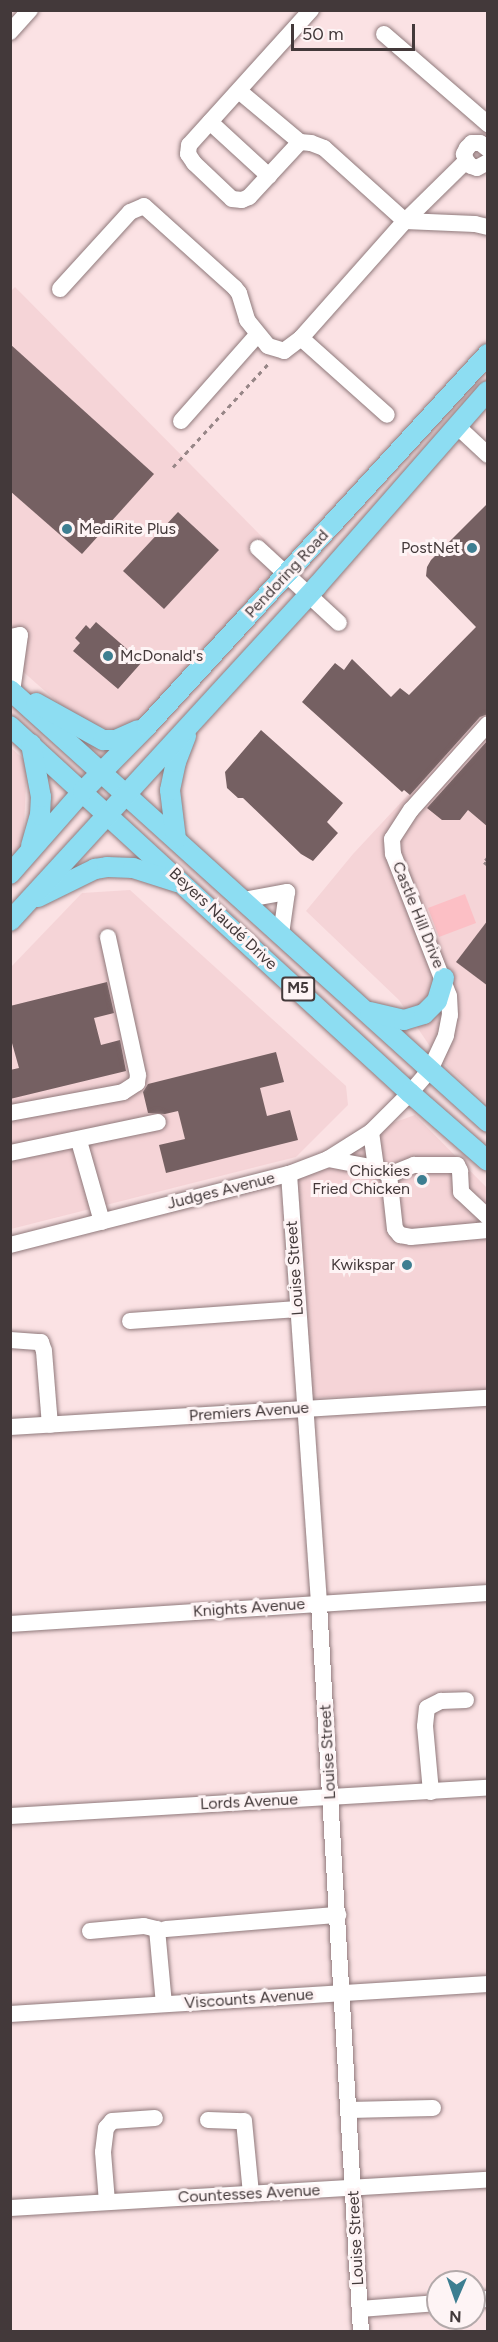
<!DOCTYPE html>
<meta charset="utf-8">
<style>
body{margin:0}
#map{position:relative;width:498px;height:2342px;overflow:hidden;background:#fbe2e4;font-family:Figtree,sans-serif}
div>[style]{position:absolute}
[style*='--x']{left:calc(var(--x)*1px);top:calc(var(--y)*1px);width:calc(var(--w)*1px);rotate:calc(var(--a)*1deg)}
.built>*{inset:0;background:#f5d4d7}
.green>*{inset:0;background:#fcbfc5}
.building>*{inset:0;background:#756062}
.path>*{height:3px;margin-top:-1.5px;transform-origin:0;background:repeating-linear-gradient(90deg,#978687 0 4.5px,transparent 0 9px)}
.roads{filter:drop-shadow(0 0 2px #8f797b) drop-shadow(0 0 2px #8f797b)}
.minor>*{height:16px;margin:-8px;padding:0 8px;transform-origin:8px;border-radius:8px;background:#fff}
.major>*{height:20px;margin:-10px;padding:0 10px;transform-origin:10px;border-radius:10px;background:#8dddf2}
.dots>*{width:16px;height:16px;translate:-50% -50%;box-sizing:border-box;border:3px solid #fef4f5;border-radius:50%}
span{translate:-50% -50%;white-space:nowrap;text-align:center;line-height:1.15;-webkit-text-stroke:6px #fef4f5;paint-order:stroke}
.shield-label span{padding:2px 4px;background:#fef4f5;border:2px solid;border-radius:4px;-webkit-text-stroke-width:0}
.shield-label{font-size:15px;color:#43393a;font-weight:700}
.poi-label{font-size:16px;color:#43393a}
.left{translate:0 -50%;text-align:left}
.right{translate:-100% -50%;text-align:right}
.street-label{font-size:16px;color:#43393a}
.frame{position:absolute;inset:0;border:12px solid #43393a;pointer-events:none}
.north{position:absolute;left:426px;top:2270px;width:60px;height:60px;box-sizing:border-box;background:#fef4f5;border:2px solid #b3a9aa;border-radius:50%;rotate:182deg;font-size:16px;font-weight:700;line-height:24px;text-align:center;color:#43393a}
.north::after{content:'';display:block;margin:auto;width:21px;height:27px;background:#3d7e91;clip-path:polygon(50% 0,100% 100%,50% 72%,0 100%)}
.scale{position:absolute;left:291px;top:24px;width:124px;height:27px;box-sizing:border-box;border:3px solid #43393a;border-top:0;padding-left:8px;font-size:18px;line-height:21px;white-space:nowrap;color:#43393a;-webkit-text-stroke:4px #fef4f5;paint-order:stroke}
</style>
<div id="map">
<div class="built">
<i style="clip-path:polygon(15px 287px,285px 560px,143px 719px,114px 730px,80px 722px,11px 661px,10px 292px)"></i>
<i style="clip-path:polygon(487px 710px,487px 1104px,437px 1057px,399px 1000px,306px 911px,353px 854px)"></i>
<i style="clip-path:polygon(10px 747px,27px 762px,23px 851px,10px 865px)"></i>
<i style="clip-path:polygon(130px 890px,346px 1086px,348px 1105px,296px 1157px,11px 1229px,11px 967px,82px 893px)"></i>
<i style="clip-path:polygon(415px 1115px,487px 1188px,487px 1390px,310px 1398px,291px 1175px,361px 1149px,387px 1125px)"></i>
</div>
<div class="green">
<i style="clip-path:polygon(465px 894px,476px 923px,439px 937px,428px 908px)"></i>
</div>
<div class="building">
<i style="clip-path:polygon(10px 344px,154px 474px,82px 554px,10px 491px)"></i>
<i style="clip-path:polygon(488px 503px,488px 714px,480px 717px,410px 795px,404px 790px,402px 792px,302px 702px,335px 663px,344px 670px,352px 659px,391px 697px,400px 688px,409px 695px,476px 627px,426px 576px,427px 567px,431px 560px)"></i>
<i style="clip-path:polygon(178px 512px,219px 550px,164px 609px,123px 571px)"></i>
<i style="clip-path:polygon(96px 622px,142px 662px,118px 689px,73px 651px,80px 643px,75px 638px,86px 625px,90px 629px)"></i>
<i style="clip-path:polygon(261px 730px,343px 803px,327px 822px,338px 833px,313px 861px,301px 854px,243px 798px,238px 798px,227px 788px,225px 772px)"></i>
<i style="clip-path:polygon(488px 740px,488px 827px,468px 810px,460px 820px,442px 820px,427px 808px)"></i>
<i style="clip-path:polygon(488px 920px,488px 986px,456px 962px)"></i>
<i style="clip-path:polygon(107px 982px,114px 1013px,94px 1018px,101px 1045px,120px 1040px,126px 1071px,10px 1099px,10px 1070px,19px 1068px,10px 1036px,10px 1006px)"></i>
<i style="clip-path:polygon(276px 1052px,284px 1082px,260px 1088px,267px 1116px,290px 1110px,298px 1140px,166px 1173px,159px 1145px,185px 1139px,178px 1111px,165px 1114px,148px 1113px,143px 1092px,148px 1084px)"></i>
</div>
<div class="path">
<i style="--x:173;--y:467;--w:140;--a:-47.3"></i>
<i style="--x:488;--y:857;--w:6;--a:129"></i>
<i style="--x:484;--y:862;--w:5;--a:37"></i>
</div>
<div class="roads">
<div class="minor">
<i style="--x:311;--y:10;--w:182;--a:132.1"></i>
<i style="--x:189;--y:145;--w:9;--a:96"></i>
<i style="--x:188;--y:154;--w:11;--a:56"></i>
<i style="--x:194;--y:163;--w:52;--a:43.5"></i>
<i style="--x:232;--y:199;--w:10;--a:6"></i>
<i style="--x:242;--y:200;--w:8;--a:-23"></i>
<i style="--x:249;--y:197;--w:75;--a:-47.2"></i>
<i style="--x:300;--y:142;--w:11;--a:5"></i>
<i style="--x:311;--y:143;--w:14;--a:21"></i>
<i style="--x:324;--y:148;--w:109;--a:42"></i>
<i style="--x:405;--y:221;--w:70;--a:2.5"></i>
<i style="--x:475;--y:224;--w:13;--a:13"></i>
<i style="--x:10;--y:32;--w:30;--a:-48"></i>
<i style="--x:384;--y:34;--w:138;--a:40.9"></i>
<i style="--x:239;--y:91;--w:80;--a:39.9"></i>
<i style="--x:210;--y:122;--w:80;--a:42.5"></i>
<i style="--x:488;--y:149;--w:10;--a:-143"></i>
<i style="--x:480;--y:143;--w:8;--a:180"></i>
<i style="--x:472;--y:143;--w:7;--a:135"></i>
<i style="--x:467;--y:148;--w:7;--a:117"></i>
<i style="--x:464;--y:154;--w:7;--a:74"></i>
<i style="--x:466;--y:161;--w:7;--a:45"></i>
<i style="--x:471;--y:166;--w:6;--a:18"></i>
<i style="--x:477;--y:168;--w:13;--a:-29"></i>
<i style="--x:60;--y:289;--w:104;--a:-47.7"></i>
<i style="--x:130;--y:212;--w:15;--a:-23"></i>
<i style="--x:144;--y:206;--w:122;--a:42"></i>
<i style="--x:235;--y:288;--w:6;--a:51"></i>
<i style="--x:239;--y:293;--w:28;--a:73"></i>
<i style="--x:247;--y:320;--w:33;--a:51"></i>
<i style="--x:268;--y:346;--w:17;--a:17"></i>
<i style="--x:284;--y:351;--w:21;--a:-37"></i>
<i style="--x:301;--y:338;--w:157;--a:-48.4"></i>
<i style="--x:405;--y:221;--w:86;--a:-44.5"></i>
<i style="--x:301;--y:338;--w:115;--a:41.8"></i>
<i style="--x:181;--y:421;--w:116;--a:-48.5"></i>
<i style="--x:457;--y:426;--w:42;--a:43.1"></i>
<i style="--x:258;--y:548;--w:110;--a:42.8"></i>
<i style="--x:10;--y:637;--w:10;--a:-11"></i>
<i style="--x:20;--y:635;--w:58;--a:98"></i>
<i style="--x:243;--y:900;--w:45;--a:-10.3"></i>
<i style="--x:287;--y:892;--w:42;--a:98.1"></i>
<i style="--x:10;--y:1113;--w:115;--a:-10.5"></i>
<i style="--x:123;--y:1092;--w:17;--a:-33"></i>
<i style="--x:137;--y:1083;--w:8;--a:-83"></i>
<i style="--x:138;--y:1075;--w:141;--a:-102.3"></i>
<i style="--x:371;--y:1132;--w:36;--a:82"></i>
<i style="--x:79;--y:1141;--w:84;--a:74.1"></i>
<i style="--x:10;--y:1153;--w:151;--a:-11.8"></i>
<i style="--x:328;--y:1159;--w:49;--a:10.6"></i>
<i style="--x:376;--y:1168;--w:15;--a:28"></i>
<i style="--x:289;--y:1174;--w:431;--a:86"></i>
<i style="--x:319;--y:1604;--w:729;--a:86.7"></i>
<i style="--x:389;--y:1175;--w:54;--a:83.7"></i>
<i style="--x:395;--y:1229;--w:8;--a:50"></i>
<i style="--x:400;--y:1235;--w:11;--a:10"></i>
<i style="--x:411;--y:1237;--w:77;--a:-5.2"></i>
<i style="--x:389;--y:1175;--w:27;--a:-22"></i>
<i style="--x:414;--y:1165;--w:43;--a:0"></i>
<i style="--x:457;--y:1165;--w:7;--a:63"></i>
<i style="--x:460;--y:1171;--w:21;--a:87"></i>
<i style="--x:461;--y:1192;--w:37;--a:43"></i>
<i style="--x:10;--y:1245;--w:288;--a:-14.3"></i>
<i style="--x:289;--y:1174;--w:42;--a:-21"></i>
<i style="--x:328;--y:1159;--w:51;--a:-32.1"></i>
<i style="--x:371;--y:1132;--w:55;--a:-45"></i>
<i style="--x:410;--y:1093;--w:30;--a:-49"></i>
<i style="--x:430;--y:1070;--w:38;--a:-65"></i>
<i style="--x:446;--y:1035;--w:20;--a:-79"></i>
<i style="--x:450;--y:1015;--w:19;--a:-93"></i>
<i style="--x:449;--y:996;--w:153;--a:-111.5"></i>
<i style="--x:393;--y:854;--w:15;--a:-94"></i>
<i style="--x:392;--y:839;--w:35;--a:-57"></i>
<i style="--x:411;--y:810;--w:115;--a:-48.2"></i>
<i style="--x:130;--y:1321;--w:168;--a:-4.1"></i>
<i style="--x:10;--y:1340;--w:31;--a:4"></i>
<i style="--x:41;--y:1342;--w:9;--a:72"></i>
<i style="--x:44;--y:1351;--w:74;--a:85.4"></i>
<i style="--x:10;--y:1427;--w:479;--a:-3.5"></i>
<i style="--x:10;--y:1624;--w:479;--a:-3.7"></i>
<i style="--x:431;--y:1792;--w:66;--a:-95.2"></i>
<i style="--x:425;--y:1726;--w:18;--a:-84"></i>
<i style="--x:427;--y:1708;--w:16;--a:-27"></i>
<i style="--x:441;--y:1701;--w:25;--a:-2"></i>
<i style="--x:10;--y:1816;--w:479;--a:-3.4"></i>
<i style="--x:166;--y:1929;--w:173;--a:-4.7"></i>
<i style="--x:90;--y:1931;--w:54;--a:-5.3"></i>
<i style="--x:144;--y:1926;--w:13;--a:13"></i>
<i style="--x:157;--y:1929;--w:75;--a:84.7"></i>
<i style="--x:10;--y:2014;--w:479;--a:-3.6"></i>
<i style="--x:349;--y:2110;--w:84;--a:-1.4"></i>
<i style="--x:208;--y:2120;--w:36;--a:2"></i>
<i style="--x:244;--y:2121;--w:73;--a:84.5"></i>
<i style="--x:107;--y:2202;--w:50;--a:-94.6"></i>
<i style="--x:103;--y:2152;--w:24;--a:-83"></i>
<i style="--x:106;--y:2128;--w:9;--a:-49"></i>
<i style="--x:112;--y:2121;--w:43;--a:-4"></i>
<i style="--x:10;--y:2208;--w:479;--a:-3.4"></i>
<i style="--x:474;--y:2300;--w:14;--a:-4"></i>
<i style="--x:360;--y:2309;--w:78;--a:-4.4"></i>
</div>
<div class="major">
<i style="--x:10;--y:690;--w:644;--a:42.11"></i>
<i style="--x:36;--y:703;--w:77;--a:28.9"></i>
<i style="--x:103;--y:740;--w:13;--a:0"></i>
<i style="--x:116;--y:740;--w:24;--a:-24"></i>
<i style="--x:10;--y:726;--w:543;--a:42.54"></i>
<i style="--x:410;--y:1093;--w:103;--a:41.1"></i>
<i style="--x:176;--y:839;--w:49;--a:-97"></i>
<i style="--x:170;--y:790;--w:29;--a:-78"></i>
<i style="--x:176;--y:762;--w:28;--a:-69"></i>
<i style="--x:31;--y:846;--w:32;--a:-74"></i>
<i style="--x:40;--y:815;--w:18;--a:-87"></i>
<i style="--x:41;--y:797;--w:54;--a:-100.7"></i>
<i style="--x:10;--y:874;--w:111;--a:-48.7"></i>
<i style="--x:83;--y:791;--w:91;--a:-45.4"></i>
<i style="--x:147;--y:726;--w:505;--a:-47.49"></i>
<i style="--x:38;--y:897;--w:64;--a:-26.2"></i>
<i style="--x:95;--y:869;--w:12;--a:-9"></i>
<i style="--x:107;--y:867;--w:26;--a:2"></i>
<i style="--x:133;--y:868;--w:46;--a:17.7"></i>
<i style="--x:10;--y:921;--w:454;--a:-47.5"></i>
<i style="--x:317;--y:586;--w:259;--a:-48.8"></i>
<i style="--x:370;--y:1012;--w:35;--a:13"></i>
<i style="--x:404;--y:1020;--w:21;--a:-17"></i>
<i style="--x:424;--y:1014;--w:18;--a:-45"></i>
<i style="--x:437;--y:1001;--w:24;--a:-73"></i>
</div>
</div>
<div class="dots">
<i style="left:67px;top:529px;background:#3d7e91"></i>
<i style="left:472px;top:548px;background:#3d7e91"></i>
<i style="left:108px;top:656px;background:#3d7e91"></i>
<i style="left:422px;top:1180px;background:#3d7e91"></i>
<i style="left:407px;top:1265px;background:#3d7e91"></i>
</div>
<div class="shield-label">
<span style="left:298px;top:989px">M5</span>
</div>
<div class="poi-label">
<span class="left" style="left:79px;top:529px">MediRite Plus</span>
<span class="right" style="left:460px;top:548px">PostNet</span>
<span class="left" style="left:120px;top:656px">McDonald's</span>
<span class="right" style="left:410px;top:1180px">Chickies<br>Fried Chicken</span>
<span class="right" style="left:395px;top:1265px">Kwikspar</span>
</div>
<div class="street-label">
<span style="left:287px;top:574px;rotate:-47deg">Pendoring Road</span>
<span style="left:418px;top:915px;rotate:68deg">Castle Hill Drive</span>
<span style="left:223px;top:919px;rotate:43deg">Beyers Naudé Drive</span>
<span style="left:221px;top:1191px;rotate:-14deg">Judges Avenue</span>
<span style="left:295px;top:1268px;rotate:-94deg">Louise Street</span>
<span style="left:249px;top:1412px;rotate:-4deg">Premiers Avenue</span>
<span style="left:249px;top:1608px;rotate:-4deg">Knights Avenue</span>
<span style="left:328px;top:1752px;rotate:-93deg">Louise Street</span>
<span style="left:249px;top:1802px;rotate:-3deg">Lords Avenue</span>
<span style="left:249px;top:1999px;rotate:-4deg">Viscounts Avenue</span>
<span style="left:249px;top:2194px;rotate:-3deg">Countesses Avenue</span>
<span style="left:356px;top:2238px;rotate:-93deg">Louise Street</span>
</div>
<div class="frame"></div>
<div class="north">N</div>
<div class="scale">50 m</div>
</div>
